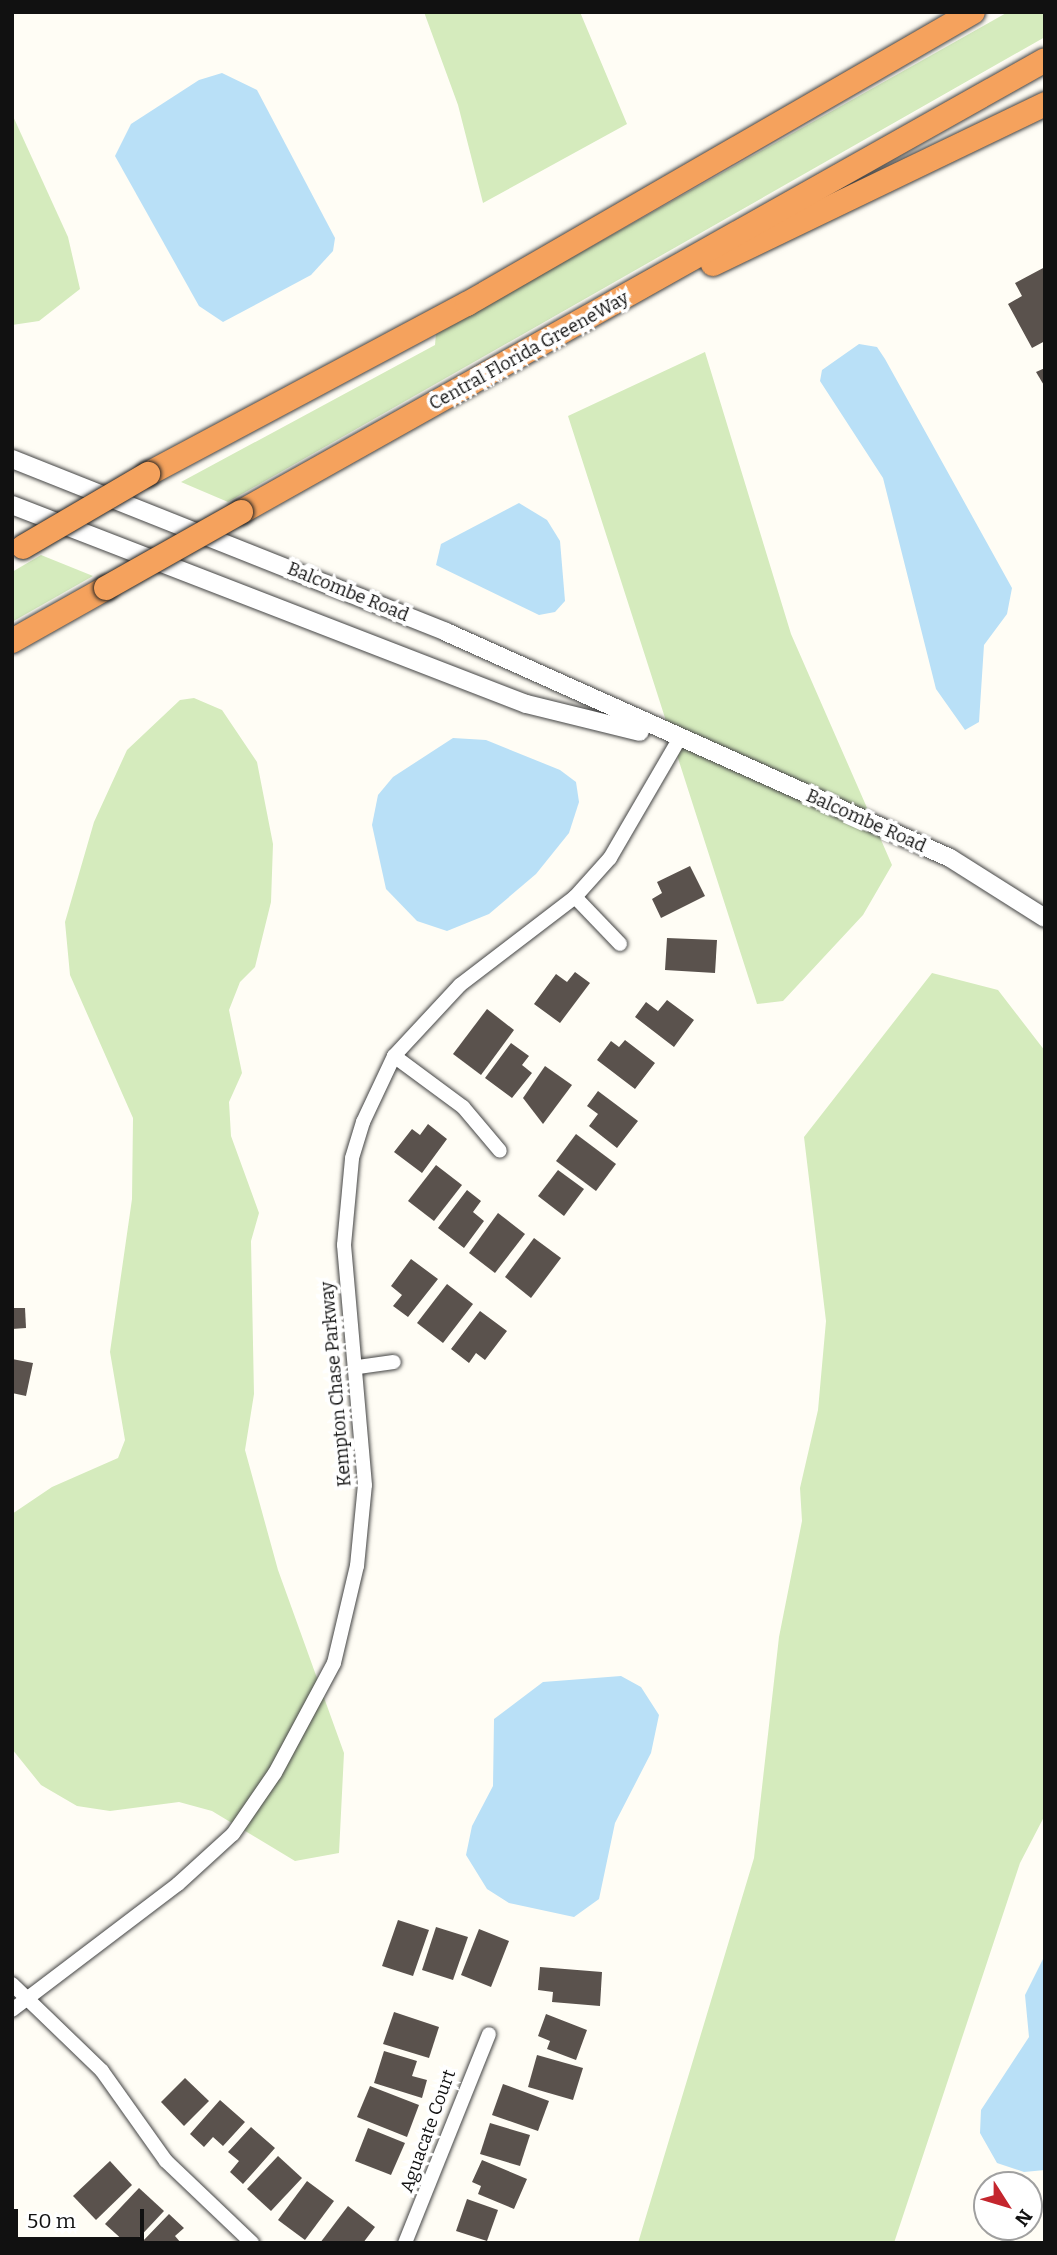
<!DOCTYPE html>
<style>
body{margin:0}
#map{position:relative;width:1057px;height:2255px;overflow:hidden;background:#fffdf5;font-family:Bitter,serif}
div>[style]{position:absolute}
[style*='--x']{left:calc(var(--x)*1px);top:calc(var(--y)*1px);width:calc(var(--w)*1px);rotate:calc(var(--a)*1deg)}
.green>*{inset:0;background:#d5ebbd}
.water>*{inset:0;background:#b9e0f7}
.building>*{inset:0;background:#5a524d}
.roads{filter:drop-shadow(0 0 2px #444) drop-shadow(0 0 2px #444)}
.minor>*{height:14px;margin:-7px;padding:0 7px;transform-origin:7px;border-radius:7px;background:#fff}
.tertiary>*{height:18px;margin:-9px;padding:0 9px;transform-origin:9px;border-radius:9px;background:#fff}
.motorway>*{height:24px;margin:-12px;padding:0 12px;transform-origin:12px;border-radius:12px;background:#f5a25d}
.bridges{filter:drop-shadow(0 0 2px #222) drop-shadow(0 0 2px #222)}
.motorway-bridge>*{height:24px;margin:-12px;padding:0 12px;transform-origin:12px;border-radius:12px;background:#f5a25d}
span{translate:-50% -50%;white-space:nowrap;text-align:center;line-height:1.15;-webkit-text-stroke:7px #fff;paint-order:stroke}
.street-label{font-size:18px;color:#111}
.frame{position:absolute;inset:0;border:14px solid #111;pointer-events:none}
.north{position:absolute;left:973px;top:2171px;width:70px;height:70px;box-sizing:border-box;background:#fff;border:2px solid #a0a0a0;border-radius:50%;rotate:127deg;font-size:19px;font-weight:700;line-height:28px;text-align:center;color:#111}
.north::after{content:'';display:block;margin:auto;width:24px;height:32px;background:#c4262e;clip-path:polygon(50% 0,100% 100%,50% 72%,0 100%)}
.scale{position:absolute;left:14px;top:2209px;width:130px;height:32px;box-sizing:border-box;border:4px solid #111;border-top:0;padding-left:9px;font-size:21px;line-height:24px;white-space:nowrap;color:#111;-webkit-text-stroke:5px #fff;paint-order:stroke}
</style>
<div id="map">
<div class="green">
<i style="clip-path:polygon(424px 12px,580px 12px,627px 124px,483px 203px,458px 105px)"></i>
<i style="clip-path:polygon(1008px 12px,1045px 12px,1045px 37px,228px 502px,181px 482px,435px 345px,436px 334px)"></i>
<i style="clip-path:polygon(12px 114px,68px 237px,80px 289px,39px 321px,12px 325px)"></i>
<i style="clip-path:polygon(705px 352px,791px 634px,892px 865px,863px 915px,783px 1001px,757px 1004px,568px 416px)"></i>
<i style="clip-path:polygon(41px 555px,93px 576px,12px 622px,12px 572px)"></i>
<i style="clip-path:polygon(194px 698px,222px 710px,257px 762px,273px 844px,271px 902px,255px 967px,240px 982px,229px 1010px,242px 1073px,229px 1102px,231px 1136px,259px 1213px,251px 1241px,254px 1394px,245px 1450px,278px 1570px,344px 1753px,339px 1853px,295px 1861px,212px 1811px,179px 1802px,110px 1811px,77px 1806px,41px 1785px,12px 1749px,12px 1514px,52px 1487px,118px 1458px,125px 1440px,110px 1352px,132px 1199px,133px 1118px,70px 975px,65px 922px,94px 822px,127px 750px,180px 700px)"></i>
<i style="clip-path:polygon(932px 973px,998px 990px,1045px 1051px,1045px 1815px,1020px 1863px,894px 2243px,638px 2243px,754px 1858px,779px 1637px,802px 1521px,800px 1488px,818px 1410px,826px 1321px,804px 1137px)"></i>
</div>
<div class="water">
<i style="clip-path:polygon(222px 73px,257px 90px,335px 238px,333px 251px,311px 275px,223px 322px,199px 306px,115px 156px,131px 124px,199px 80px)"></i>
<i style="clip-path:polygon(859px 344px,877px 347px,885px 359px,1012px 588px,1007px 614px,984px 645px,979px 722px,965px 730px,936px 689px,883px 478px,820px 381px,822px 370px)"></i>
<i style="clip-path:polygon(519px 503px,547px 520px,560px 541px,565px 601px,555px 612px,539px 615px,436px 565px,441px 544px)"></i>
<i style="clip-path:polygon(453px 738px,486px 740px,560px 770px,576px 782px,579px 802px,569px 833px,536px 874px,489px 914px,447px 931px,417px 921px,386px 889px,372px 825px,378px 795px,393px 777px)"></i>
<i style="clip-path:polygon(621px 1676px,641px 1687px,659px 1715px,651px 1753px,615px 1823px,599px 1899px,574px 1917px,509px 1903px,487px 1889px,466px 1855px,472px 1826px,493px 1786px,494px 1719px,543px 1682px)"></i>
<i style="clip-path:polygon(1045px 1955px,1045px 2170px,1024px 2172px,997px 2163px,980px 2133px,981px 2110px,1029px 2037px,1025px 1995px)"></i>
</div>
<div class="building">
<i style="clip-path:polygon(1045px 267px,1045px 341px,1032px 348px,1008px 304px,1022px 296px,1015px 283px)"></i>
<i style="clip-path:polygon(1045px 368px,1045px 387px,1036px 372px)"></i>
<i style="clip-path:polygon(690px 866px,705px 896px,661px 918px,652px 899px,662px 893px,657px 882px)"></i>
<i style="clip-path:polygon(667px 938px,717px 940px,715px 973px,665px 970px)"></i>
<i style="clip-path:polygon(575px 972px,590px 983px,560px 1023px,534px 1004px,556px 974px,567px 982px)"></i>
<i style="clip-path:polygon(667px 1000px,694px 1020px,674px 1047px,635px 1017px,646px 1002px,658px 1011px)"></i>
<i style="clip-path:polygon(487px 1009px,514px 1030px,481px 1075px,453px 1054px)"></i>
<i style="clip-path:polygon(625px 1040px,655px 1063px,635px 1089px,597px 1060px,611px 1041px,619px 1047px)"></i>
<i style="clip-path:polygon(511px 1043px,529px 1056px,522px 1065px,532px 1073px,512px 1098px,485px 1078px)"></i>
<i style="clip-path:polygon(545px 1066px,572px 1085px,543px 1124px,523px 1098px)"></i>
<i style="clip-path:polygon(598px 1091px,638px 1121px,617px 1148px,589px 1126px,598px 1114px,587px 1106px)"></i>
<i style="clip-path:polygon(428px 1124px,447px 1139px,422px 1173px,394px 1152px,412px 1129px,420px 1135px)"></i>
<i style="clip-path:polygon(576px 1134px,616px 1164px,596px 1191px,556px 1161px)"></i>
<i style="clip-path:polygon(436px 1165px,462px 1185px,434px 1221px,408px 1201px)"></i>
<i style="clip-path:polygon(558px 1170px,584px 1189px,564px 1216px,538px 1196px)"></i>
<i style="clip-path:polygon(467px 1190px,481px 1201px,473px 1212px,484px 1221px,464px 1248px,438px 1228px)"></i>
<i style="clip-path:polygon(498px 1213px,525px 1234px,495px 1273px,469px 1253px)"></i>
<i style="clip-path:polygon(534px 1238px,561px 1258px,531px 1298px,505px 1277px)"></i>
<i style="clip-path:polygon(411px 1259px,438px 1279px,408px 1317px,393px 1306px,402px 1295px,391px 1286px)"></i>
<i style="clip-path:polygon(447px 1284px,473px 1304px,443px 1343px,417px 1323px)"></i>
<i style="clip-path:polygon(12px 1308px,25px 1308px,26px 1328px,12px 1329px)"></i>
<i style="clip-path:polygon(480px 1311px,507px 1331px,485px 1360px,476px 1353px,469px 1363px,451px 1349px)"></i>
<i style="clip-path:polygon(12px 1359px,33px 1363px,26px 1396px,12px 1393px)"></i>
<i style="clip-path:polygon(398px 1920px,429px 1930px,413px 1976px,382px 1966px)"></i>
<i style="clip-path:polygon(436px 1927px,468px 1937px,453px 1980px,422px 1970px)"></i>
<i style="clip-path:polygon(479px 1929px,509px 1941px,491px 1987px,461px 1975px)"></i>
<i style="clip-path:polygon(540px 1967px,602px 1972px,600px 2006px,552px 2002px,553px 1992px,538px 1990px)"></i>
<i style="clip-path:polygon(394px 2012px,439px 2027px,429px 2058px,383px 2044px)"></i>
<i style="clip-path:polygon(546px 2014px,587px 2030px,576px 2060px,547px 2049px,550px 2041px,538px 2036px)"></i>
<i style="clip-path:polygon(384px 2051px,417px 2061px,412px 2076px,427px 2080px,422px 2098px,374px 2083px)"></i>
<i style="clip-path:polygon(537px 2055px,583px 2068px,573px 2100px,528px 2087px)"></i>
<i style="clip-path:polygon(185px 2078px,209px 2101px,184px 2126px,161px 2102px)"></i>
<i style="clip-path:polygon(503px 2084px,549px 2101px,538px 2131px,492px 2115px)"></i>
<i style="clip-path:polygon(370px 2086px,419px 2105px,407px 2137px,357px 2117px)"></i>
<i style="clip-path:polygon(220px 2100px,245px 2122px,223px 2146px,213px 2137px,204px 2147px,190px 2134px)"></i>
<i style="clip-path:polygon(490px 2123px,530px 2135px,520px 2166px,480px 2154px)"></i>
<i style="clip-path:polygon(251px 2127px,275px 2148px,243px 2184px,230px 2172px,239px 2161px,228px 2152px)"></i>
<i style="clip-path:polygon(368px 2128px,405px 2143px,391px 2175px,355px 2161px)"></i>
<i style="clip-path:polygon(278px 2156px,302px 2178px,271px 2211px,247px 2189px)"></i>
<i style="clip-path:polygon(482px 2160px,527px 2179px,514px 2209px,478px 2194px,481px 2186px,472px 2182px)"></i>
<i style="clip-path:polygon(110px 2161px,132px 2185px,96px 2220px,73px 2196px)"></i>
<i style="clip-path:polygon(307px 2181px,334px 2201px,305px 2240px,278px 2220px)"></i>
<i style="clip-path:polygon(139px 2188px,164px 2211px,134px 2243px,126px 2243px,105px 2224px)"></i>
<i style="clip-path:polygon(467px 2199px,498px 2210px,487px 2241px,456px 2231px)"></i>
<i style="clip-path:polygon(348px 2206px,375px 2227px,363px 2243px,320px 2243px)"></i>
<i style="clip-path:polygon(169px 2214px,184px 2228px,175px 2236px,181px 2243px,141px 2243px)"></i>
</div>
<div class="roads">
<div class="minor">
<i style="--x:575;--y:897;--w:65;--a:46.2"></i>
<i style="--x:394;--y:1056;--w:86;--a:36.5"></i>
<i style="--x:463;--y:1107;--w:57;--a:49.9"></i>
<i style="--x:358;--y:1367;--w:36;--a:-8"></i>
<i style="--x:12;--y:1984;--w:125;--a:44"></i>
<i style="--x:102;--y:2071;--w:110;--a:54.6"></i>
<i style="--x:166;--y:2161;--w:119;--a:43.6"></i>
<i style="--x:12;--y:2010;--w:208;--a:-37.2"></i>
<i style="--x:178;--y:1884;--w:74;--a:-42.3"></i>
<i style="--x:233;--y:1834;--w:74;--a:-55.5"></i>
<i style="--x:275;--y:1773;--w:125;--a:-61.8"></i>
<i style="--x:334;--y:1663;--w:100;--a:-76.7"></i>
<i style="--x:357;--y:1566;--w:81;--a:-84.4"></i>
<i style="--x:365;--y:1485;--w:241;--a:-95"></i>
<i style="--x:344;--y:1245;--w:87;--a:-84.7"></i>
<i style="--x:352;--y:1158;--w:38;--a:-73"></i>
<i style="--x:363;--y:1122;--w:73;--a:-64.8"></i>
<i style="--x:394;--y:1056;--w:97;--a:-47.1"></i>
<i style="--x:460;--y:985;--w:145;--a:-37.4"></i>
<i style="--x:575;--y:897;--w:52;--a:-48.1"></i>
<i style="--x:610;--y:858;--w:135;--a:-59.8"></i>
<i style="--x:405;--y:2243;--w:225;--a:-68.1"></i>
</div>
<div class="tertiary">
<i style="--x:12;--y:459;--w:467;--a:21.7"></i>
<i style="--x:446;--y:632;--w:552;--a:24.15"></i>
<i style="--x:950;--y:858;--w:112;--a:32.3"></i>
<i style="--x:12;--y:505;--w:551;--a:21.16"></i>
<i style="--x:526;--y:704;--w:117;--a:13.8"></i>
</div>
<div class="motorway">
<i style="--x:713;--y:264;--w:369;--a:-25.7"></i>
<i style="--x:148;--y:474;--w:361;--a:-28.1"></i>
<i style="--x:467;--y:304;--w:584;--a:-29.99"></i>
<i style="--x:241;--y:512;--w:922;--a:-29.34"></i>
<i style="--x:12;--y:641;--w:108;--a:-29.4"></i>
</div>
</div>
<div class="bridges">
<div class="motorway-bridge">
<i style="--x:23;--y:547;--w:145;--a:-30.3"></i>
<i style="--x:106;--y:588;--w:155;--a:-29.4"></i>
</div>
</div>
<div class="street-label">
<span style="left:529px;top:351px;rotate:-29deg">Central Florida GreeneWay</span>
<span style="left:348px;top:592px;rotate:22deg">Balcombe Road</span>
<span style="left:866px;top:821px;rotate:24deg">Balcombe Road</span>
<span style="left:336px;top:1384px;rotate:-95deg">Kempton Chase Parkway</span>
<span style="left:428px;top:2131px;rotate:-70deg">Aguacate Court</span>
</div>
<div class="frame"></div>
<div class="north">N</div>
<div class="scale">50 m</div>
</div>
